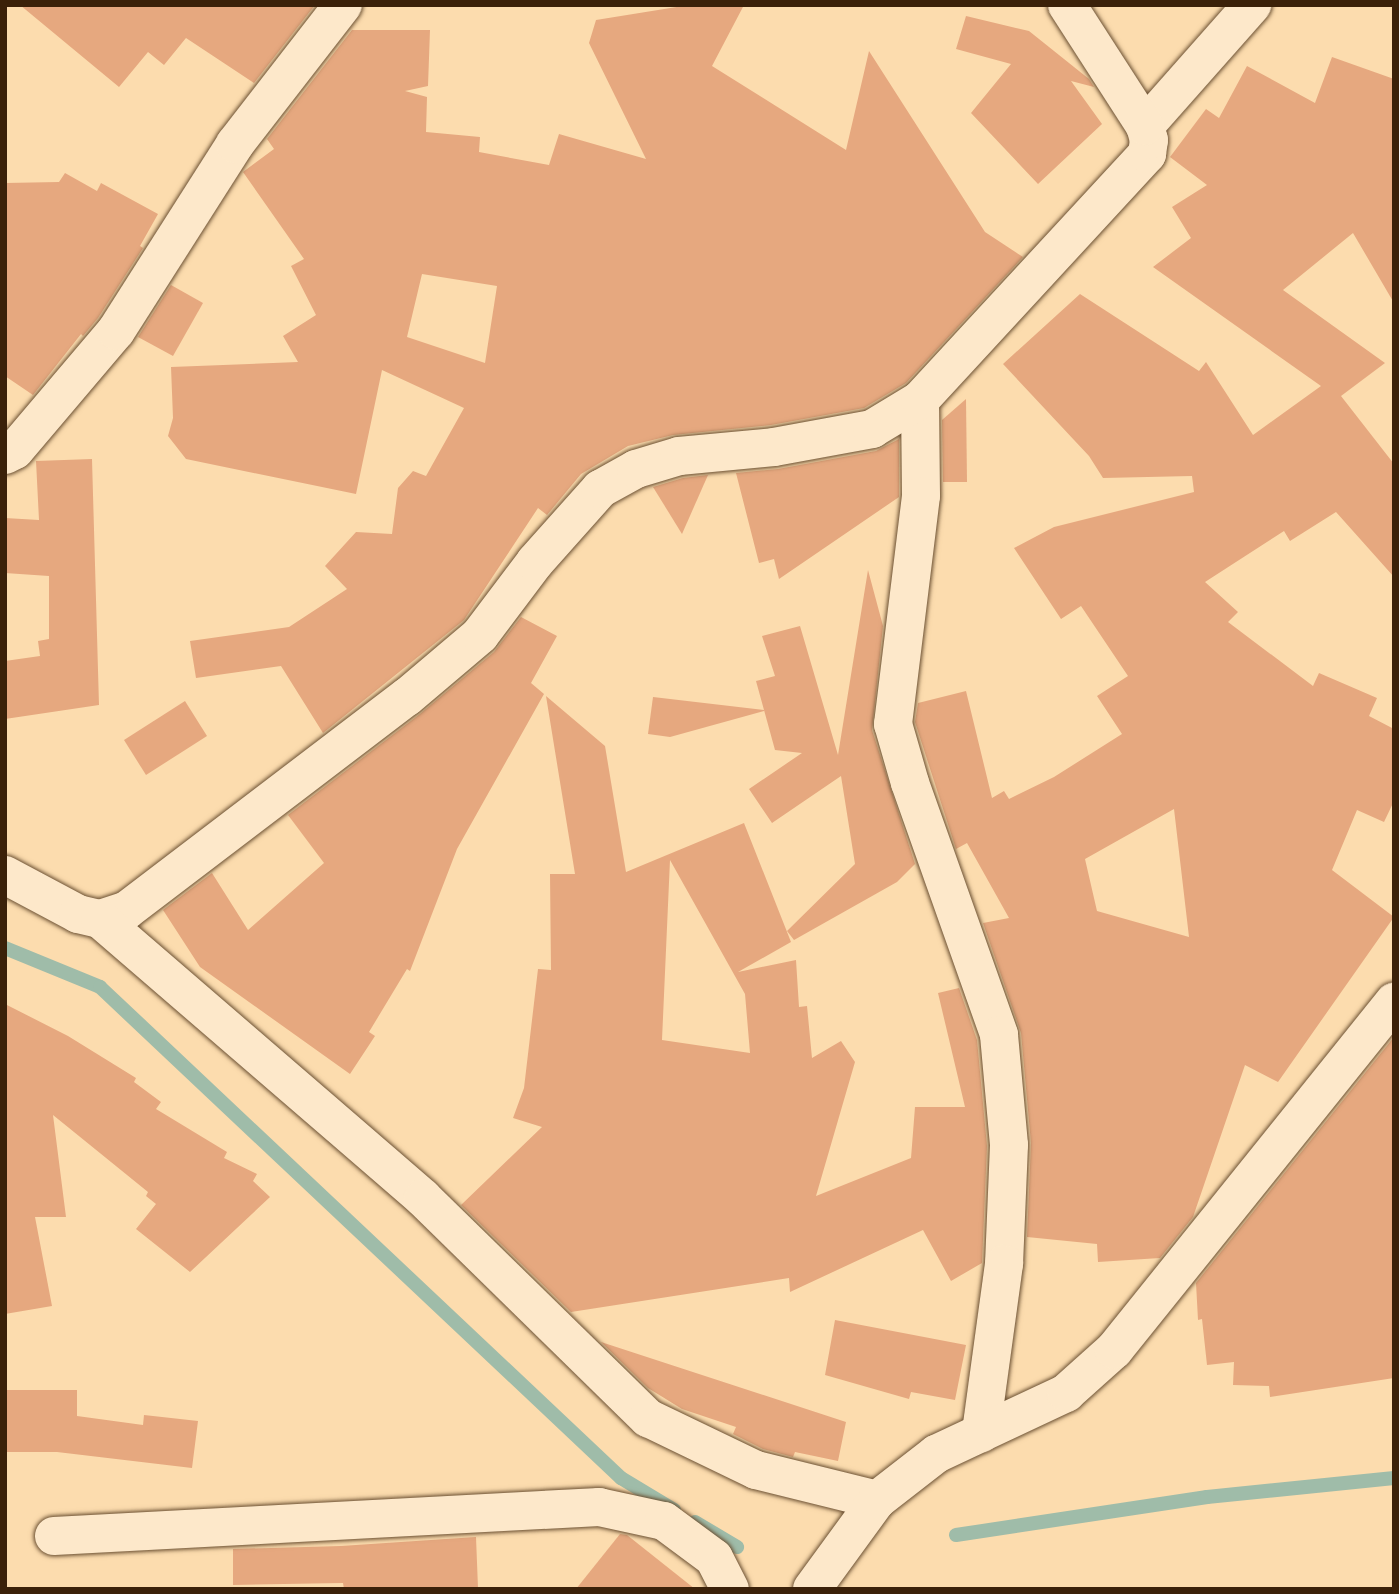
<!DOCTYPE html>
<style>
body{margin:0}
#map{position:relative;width:1399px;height:1594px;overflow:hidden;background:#fcdcae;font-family:"Libre Caslon Text",serif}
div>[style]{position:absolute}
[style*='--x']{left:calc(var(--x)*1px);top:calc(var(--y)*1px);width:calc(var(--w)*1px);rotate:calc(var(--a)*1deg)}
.stream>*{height:14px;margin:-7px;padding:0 7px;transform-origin:7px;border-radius:7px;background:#9fbca9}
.building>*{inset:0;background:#e6a87f}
.roads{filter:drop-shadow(0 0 2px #6b5032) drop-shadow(0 0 2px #6b5032)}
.street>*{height:38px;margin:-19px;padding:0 19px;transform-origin:19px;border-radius:19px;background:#fde8ca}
span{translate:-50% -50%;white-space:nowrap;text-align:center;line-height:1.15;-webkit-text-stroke:6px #fde8ca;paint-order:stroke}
.frame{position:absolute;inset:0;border:7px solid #3b2109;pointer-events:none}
</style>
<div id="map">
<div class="stream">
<i style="--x:5;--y:948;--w:103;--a:22.3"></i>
<i style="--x:100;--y:987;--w:716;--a:43.3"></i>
<i style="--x:621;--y:1478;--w:62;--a:31.1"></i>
<i style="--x:695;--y:1522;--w:49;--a:30.8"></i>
<i style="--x:956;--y:1535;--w:254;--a:-8.6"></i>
<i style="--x:1207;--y:1497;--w:188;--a:-5.8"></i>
</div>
<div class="building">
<i style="clip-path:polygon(20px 5px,315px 5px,254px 83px,186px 38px,164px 65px,148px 52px,119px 87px)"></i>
<i style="clip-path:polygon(evenodd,689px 5px,744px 5px,712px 66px,846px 150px,869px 51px,985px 232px,1023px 257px,906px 383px,864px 408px,771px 425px,673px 435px,628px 446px,581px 474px,547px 515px,538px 508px,464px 620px,323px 733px,281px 666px,196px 678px,190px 641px,289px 627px,347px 589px,325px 566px,356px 532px,392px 534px,398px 488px,413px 471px,426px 476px,464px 408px,382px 370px,356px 494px,186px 459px,168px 436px,173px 418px,171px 367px,298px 362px,283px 336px,316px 315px,291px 266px,304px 259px,243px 172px,274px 149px,267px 139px,352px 30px,430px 30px,428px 86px,405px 91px,427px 97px,426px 132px,480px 137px,479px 152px,549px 165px,559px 134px,646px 159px,589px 43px,596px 20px,689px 5px,422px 274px,497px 286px,485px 363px,407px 337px,422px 274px)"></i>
<i style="clip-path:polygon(966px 16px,1029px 31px,1089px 79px,1094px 87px,1071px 81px,1102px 124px,1038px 184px,971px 113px,1011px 64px,956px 49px)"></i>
<i style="clip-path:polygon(evenodd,1332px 57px,1394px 79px,1394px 303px,1353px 233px,1283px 290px,1385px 363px,1341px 396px,1394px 464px,1394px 577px,1336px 512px,1290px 541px,1284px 531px,1205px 582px,1238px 612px,1228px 622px,1313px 686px,1319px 673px,1377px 698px,1369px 716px,1394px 729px,1394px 801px,1384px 822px,1357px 810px,1332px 870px,1394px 917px,1278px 1082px,1245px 1065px,1193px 1217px,1160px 1258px,1098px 1262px,1097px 1244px,1027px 1237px,1031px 1143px,1021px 1033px,983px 923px,1009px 918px,967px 843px,956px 849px,915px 722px,918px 703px,966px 691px,992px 798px,1004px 791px,1009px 799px,1054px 777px,1122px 734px,1097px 696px,1128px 676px,1081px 606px,1061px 619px,1014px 548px,1054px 527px,1194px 492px,1192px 476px,1103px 478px,1089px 456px,1003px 364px,1080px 294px,1199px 371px,1206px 362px,1253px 435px,1321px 386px,1153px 267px,1191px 238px,1172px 207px,1207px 185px,1170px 157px,1206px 109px,1219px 118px,1247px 66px,1315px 103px,1332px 57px,1174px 809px,1189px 937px,1097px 911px,1085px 859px,1174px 809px)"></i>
<i style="clip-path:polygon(65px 173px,97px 191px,101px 183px,158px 214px,140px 246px,143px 248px,98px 318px,83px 336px,81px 334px,33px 395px,5px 376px,5px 183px,59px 182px)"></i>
<i style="clip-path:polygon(171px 285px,203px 303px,173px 356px,138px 337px)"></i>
<i style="clip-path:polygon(966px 399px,967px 482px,943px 482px,942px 420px)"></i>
<i style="clip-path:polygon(899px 439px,899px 497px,779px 579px,774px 559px,759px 563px,736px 473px,778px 469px,876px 451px)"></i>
<i style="clip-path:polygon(92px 459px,99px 705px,5px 719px,5px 661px,40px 656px,38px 641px,49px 639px,49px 576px,5px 573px,5px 518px,39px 520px,36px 461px)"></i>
<i style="clip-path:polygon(708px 475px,682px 534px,653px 487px,683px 478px)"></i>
<i style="clip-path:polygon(868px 570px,883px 626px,872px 730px,915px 864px,897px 882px,794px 940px,787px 931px,855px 864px,841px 776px,772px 823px,749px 789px,802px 753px,775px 750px,756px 681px,775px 676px,762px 636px,800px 626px,838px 755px)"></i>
<i style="clip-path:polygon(521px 617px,557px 636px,531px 683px,544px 694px,457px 849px,410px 971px,407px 969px,369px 1032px,375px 1036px,350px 1074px,200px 967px,163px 910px,212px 873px,248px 930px,324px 863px,288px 815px,420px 714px,494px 652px)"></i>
<i style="clip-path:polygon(evenodd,546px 696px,605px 746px,626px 872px,744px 823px,791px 942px,738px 972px,796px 960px,799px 1007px,807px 1006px,812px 1058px,841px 1041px,855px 1062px,816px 1196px,911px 1158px,915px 1107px,965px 1107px,938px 993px,959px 988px,977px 1040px,987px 1146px,982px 1263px,951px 1281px,923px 1230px,790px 1292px,789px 1278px,571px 1312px,461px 1205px,542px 1127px,513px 1118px,524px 1088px,538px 969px,551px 970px,550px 874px,575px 874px,546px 696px,670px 860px,745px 994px,750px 1053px,662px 1040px,670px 860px)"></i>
<i style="clip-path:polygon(653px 697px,764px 710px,764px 711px,670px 737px,648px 734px)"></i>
<i style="clip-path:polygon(185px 701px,207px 736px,146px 775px,124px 740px)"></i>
<i style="clip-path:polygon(5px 1004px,68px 1036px,136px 1078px,134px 1082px,161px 1102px,156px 1109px,227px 1152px,224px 1158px,257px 1174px,253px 1181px,270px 1197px,190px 1272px,136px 1229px,156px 1204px,146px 1196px,148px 1192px,53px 1115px,66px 1217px,35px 1217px,52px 1306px,5px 1314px)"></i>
<i style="clip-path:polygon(1394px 1037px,1394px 1378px,1270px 1397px,1269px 1386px,1233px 1385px,1234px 1362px,1207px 1365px,1202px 1319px,1198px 1320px,1196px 1283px)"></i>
<i style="clip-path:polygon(835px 1320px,966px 1345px,955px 1400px,911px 1392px,909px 1399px,825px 1375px)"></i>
<i style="clip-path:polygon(601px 1342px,846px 1422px,838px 1461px,795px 1452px,793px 1457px,763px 1449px,733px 1434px,736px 1427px,682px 1409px,648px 1388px)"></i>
<i style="clip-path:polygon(5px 1390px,77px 1390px,77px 1416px,143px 1425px,144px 1415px,198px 1421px,192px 1468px,57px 1452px,5px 1452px)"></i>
<i style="clip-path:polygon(620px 1534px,627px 1535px,695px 1589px,576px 1589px)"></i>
<i style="clip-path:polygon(476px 1537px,478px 1588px,344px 1589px,343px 1583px,233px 1585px,233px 1549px,341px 1546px)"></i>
</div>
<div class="roads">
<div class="street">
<i style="--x:1145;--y:126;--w:162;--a:-48.5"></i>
<i style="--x:920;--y:400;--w:96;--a:89.4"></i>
<i style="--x:921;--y:496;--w:230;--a:97"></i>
<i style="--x:893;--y:724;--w:61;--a:73.9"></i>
<i style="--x:910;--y:783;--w:267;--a:70.5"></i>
<i style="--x:999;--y:1035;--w:110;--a:84.8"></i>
<i style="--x:1009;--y:1145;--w:119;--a:92.4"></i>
<i style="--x:1004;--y:1264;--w:171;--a:97.8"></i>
<i style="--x:5;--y:455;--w:11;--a:-27"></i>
<i style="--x:15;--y:450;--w:156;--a:-49.7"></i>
<i style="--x:116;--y:331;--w:222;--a:-57.5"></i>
<i style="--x:235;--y:144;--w:176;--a:-52.2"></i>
<i style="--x:5;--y:875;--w:83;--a:28.1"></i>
<i style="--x:78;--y:914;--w:23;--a:13"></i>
<i style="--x:100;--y:919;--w:28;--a:-18"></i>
<i style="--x:127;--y:910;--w:352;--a:-37.3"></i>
<i style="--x:407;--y:697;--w:96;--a:-40.3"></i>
<i style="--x:480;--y:635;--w:91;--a:-53"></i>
<i style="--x:535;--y:562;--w:98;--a:-48.3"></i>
<i style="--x:600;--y:489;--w:41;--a:-29.1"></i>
<i style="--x:636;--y:469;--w:45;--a:-16.8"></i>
<i style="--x:679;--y:456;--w:95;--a:-5.4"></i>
<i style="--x:774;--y:447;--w:100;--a:-10.4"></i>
<i style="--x:872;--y:429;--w:56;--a:-31.1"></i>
<i style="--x:920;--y:400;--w:335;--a:-47.3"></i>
<i style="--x:1147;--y:154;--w:14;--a:-82"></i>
<i style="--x:1149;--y:140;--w:15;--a:-106"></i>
<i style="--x:1145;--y:126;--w:144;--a:-122.8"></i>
<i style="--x:100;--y:919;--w:427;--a:40.8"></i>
<i style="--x:423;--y:1198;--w:315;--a:44.4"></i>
<i style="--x:648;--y:1418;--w:120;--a:25.7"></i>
<i style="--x:756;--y:1470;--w:125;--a:13.9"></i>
<i style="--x:54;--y:1536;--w:546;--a:-3.05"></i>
<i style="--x:599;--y:1507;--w:66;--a:12.2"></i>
<i style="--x:664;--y:1521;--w:62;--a:36.5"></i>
<i style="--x:714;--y:1558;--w:35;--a:63"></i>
<i style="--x:812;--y:1589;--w:110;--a:-53.9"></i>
<i style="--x:877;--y:1500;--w:75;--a:-37.9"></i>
<i style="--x:936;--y:1454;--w:144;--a:-25.1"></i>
<i style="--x:1066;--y:1393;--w:64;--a:-41.9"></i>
<i style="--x:1114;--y:1350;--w:447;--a:-51.2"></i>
</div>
</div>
<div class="frame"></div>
</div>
